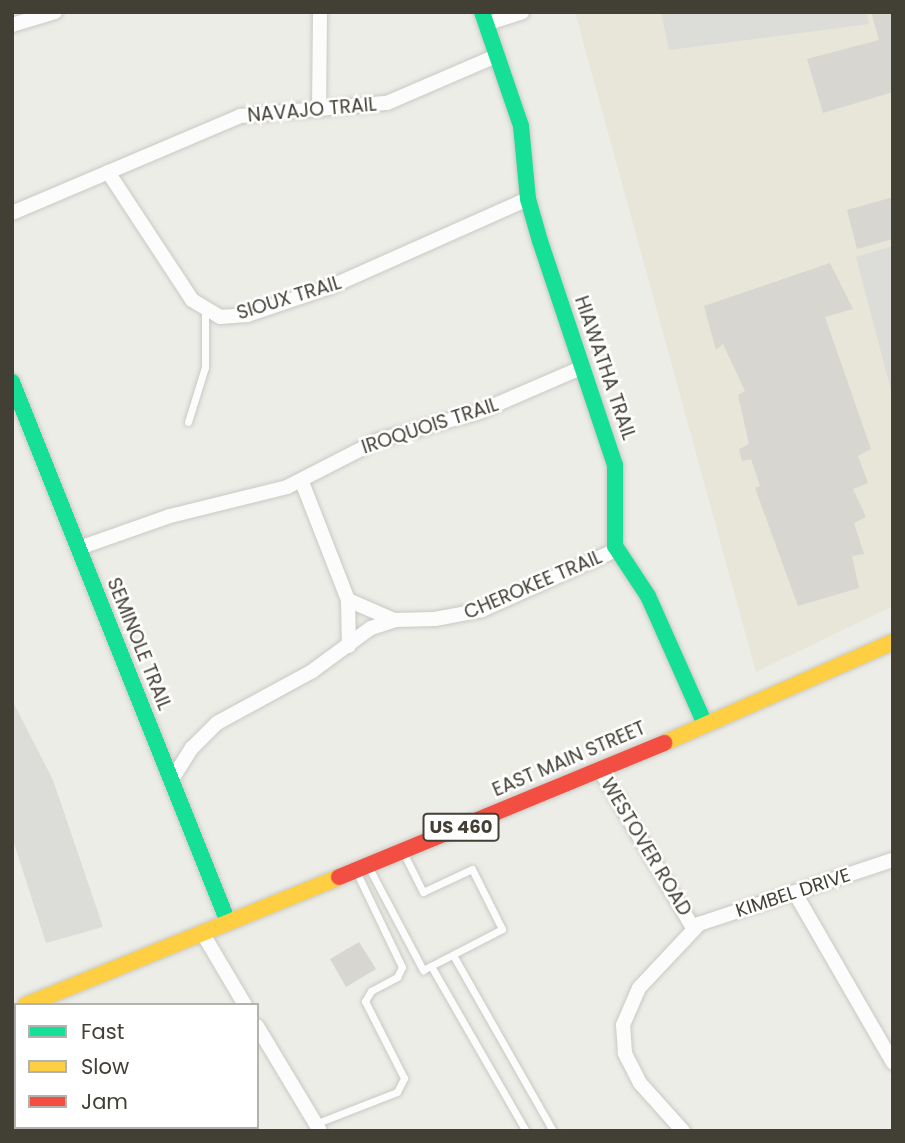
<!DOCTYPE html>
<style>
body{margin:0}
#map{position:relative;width:905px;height:1143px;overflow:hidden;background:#edede8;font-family:Poppins,sans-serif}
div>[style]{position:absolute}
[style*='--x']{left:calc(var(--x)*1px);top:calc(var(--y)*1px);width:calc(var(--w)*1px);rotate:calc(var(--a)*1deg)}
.education>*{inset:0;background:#e7e6d8}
.parking>*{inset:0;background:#dcdcd8}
.building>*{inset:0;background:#d7d6d1}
.roads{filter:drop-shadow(0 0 2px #c9c9c4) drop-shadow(0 0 2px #c9c9c4)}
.lane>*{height:7px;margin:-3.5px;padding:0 3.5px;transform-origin:3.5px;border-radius:3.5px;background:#fcfcfc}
.street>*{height:14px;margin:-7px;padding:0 7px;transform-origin:7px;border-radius:7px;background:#fcfcfc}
.fast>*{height:16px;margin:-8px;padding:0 8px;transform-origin:8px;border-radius:8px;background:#16e098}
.slow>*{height:16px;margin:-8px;padding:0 8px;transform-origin:8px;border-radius:8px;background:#ffcf43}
.jam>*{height:16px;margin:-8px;padding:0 8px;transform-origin:8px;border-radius:8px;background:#f24e42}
span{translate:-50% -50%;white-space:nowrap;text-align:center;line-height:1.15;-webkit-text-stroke:5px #fff;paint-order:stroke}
.shield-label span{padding:2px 5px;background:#fff;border:2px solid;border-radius:5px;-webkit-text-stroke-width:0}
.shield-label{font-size:18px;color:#423f35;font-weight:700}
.street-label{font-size:19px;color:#423f35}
.frame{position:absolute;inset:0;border:14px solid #423f35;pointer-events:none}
.legend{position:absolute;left:14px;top:1003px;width:245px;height:126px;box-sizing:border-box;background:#fff;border:2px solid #b3b2ae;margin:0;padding:9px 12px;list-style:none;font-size:21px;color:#423f35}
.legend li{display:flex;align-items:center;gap:14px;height:35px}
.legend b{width:35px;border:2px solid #b3b2ae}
</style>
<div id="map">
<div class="education">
<i style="clip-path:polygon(575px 12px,893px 12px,893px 606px,756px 672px)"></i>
</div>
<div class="parking">
<i style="clip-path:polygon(661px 12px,867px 12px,869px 24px,669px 50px)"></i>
<i style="clip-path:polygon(893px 246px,893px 398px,856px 257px)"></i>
<i style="clip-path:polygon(12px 700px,53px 780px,103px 927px,46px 943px,12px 837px)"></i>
</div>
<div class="building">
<i style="clip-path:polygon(871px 12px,893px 12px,893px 92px,823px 113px,807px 59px,879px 40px)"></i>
<i style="clip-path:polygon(893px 197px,893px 239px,857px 249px,847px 210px)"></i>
<i style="clip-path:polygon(830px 263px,853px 309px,825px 317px,871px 449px,858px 456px,868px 483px,853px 489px,866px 517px,854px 523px,864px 554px,852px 556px,859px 588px,798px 606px,755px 488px,760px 486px,751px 459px,742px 461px,739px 449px,749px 444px,738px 395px,745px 391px,723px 344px,716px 350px,704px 306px)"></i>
<i style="clip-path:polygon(359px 942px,376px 969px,346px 987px,330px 959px)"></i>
</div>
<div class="roads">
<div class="lane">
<i style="--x:188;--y:422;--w:58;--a:-72.8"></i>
<i style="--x:205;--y:367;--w:55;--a:-90"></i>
<i style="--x:368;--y:866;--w:118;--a:62.1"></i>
<i style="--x:423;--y:970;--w:89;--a:-27.4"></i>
<i style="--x:502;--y:929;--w:67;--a:-116.6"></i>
<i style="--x:472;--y:869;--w:54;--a:154.9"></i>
<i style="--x:423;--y:892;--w:42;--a:-116.6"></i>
<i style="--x:453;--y:955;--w:202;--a:60.4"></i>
<i style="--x:431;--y:966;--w:190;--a:60.1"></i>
<i style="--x:315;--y:1124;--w:88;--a:-21.3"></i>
<i style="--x:397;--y:1092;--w:16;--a:-63"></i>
<i style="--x:404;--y:1078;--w:86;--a:-116.9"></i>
<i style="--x:365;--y:1001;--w:12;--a:-59"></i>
<i style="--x:371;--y:991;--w:30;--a:-28"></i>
<i style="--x:397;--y:977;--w:11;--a:-63"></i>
<i style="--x:402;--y:967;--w:106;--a:-115.6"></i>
</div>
<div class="street">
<i style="--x:486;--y:24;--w:38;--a:-18"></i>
<i style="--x:12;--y:25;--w:45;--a:-16.8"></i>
<i style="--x:319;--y:110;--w:98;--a:-89.4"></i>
<i style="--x:108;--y:172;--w:153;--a:56.7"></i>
<i style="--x:192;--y:300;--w:33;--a:31"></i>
<i style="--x:220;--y:317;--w:27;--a:-4"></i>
<i style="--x:247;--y:315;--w:88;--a:-18.6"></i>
<i style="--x:330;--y:287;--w:217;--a:-24"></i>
<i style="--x:12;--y:213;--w:248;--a:-23"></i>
<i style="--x:240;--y:116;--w:148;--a:-5.1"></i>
<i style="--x:387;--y:103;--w:119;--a:-23.3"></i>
<i style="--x:302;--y:482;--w:127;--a:68.7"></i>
<i style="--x:348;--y:600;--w:50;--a:23.5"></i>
<i style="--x:79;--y:548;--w:96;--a:-19.4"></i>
<i style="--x:170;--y:516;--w:121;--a:-13.9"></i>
<i style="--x:287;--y:487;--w:103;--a:-27.1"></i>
<i style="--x:379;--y:440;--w:104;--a:-15.6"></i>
<i style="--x:479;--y:412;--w:113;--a:-23.4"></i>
<i style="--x:348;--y:600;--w:46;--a:88.8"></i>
<i style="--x:600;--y:770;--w:183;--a:59.5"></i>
<i style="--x:171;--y:781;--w:39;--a:-58"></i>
<i style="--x:192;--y:748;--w:35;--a:-45"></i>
<i style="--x:217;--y:723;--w:107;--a:-28.5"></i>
<i style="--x:311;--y:672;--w:74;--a:-36.3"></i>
<i style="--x:371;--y:628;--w:25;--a:-18"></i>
<i style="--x:395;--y:620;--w:40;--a:-1.4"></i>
<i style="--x:435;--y:619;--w:48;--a:-10.8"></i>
<i style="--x:482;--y:610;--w:147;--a:-24.1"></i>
<i style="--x:795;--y:893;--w:196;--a:60"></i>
<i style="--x:203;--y:934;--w:82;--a:59.4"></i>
<i style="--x:257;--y:1026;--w:122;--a:59"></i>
<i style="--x:121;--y:1127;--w:4;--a:63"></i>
<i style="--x:683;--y:1131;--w:64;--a:-131.9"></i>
<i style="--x:640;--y:1083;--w:34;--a:-117"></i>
<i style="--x:625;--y:1053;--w:28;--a:-94"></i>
<i style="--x:623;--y:1025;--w:40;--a:-66.6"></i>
<i style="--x:639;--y:988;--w:88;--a:-46.8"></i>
<i style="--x:699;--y:924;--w:204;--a:-18.3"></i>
</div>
<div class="fast">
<i style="--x:482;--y:12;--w:120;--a:71.1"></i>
<i style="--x:521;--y:126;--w:73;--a:84.5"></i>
<i style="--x:528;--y:199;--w:44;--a:74.1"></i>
<i style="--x:540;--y:241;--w:236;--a:71.5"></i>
<i style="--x:615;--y:465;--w:81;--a:90"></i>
<i style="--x:615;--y:546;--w:60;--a:56.6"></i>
<i style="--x:648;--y:596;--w:140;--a:66"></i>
<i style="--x:12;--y:382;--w:582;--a:68.2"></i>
</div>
<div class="slow">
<i style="--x:664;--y:743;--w:250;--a:-23.8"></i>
<i style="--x:26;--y:1005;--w:338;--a:-22.2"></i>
</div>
<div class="jam">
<i style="--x:339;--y:877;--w:352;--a:-22.4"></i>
</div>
</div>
<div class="shield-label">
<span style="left:461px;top:827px">US 460</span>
</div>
<div class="street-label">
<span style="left:312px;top:110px;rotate:-5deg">NAVAJO TRAIL</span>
<span style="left:289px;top:298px;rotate:-17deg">SIOUX TRAIL</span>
<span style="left:605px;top:368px;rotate:71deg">HIAWATHA TRAIL</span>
<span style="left:430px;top:426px;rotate:-18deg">IROQUOIS TRAIL</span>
<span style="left:533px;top:585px;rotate:-23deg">CHEROKEE TRAIL</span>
<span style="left:139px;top:644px;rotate:68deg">SEMINOLE TRAIL</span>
<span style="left:569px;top:759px;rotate:-23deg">EAST MAIN STREET</span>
<span style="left:646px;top:847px;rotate:59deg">WESTOVER ROAD</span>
<span style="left:793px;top:893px;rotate:-18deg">KIMBEL DRIVE</span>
</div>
<div class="frame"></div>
<ul class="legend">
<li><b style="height:9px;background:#16e098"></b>Fast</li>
<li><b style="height:9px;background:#ffcf43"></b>Slow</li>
<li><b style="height:9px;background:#f24e42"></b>Jam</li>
</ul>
</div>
